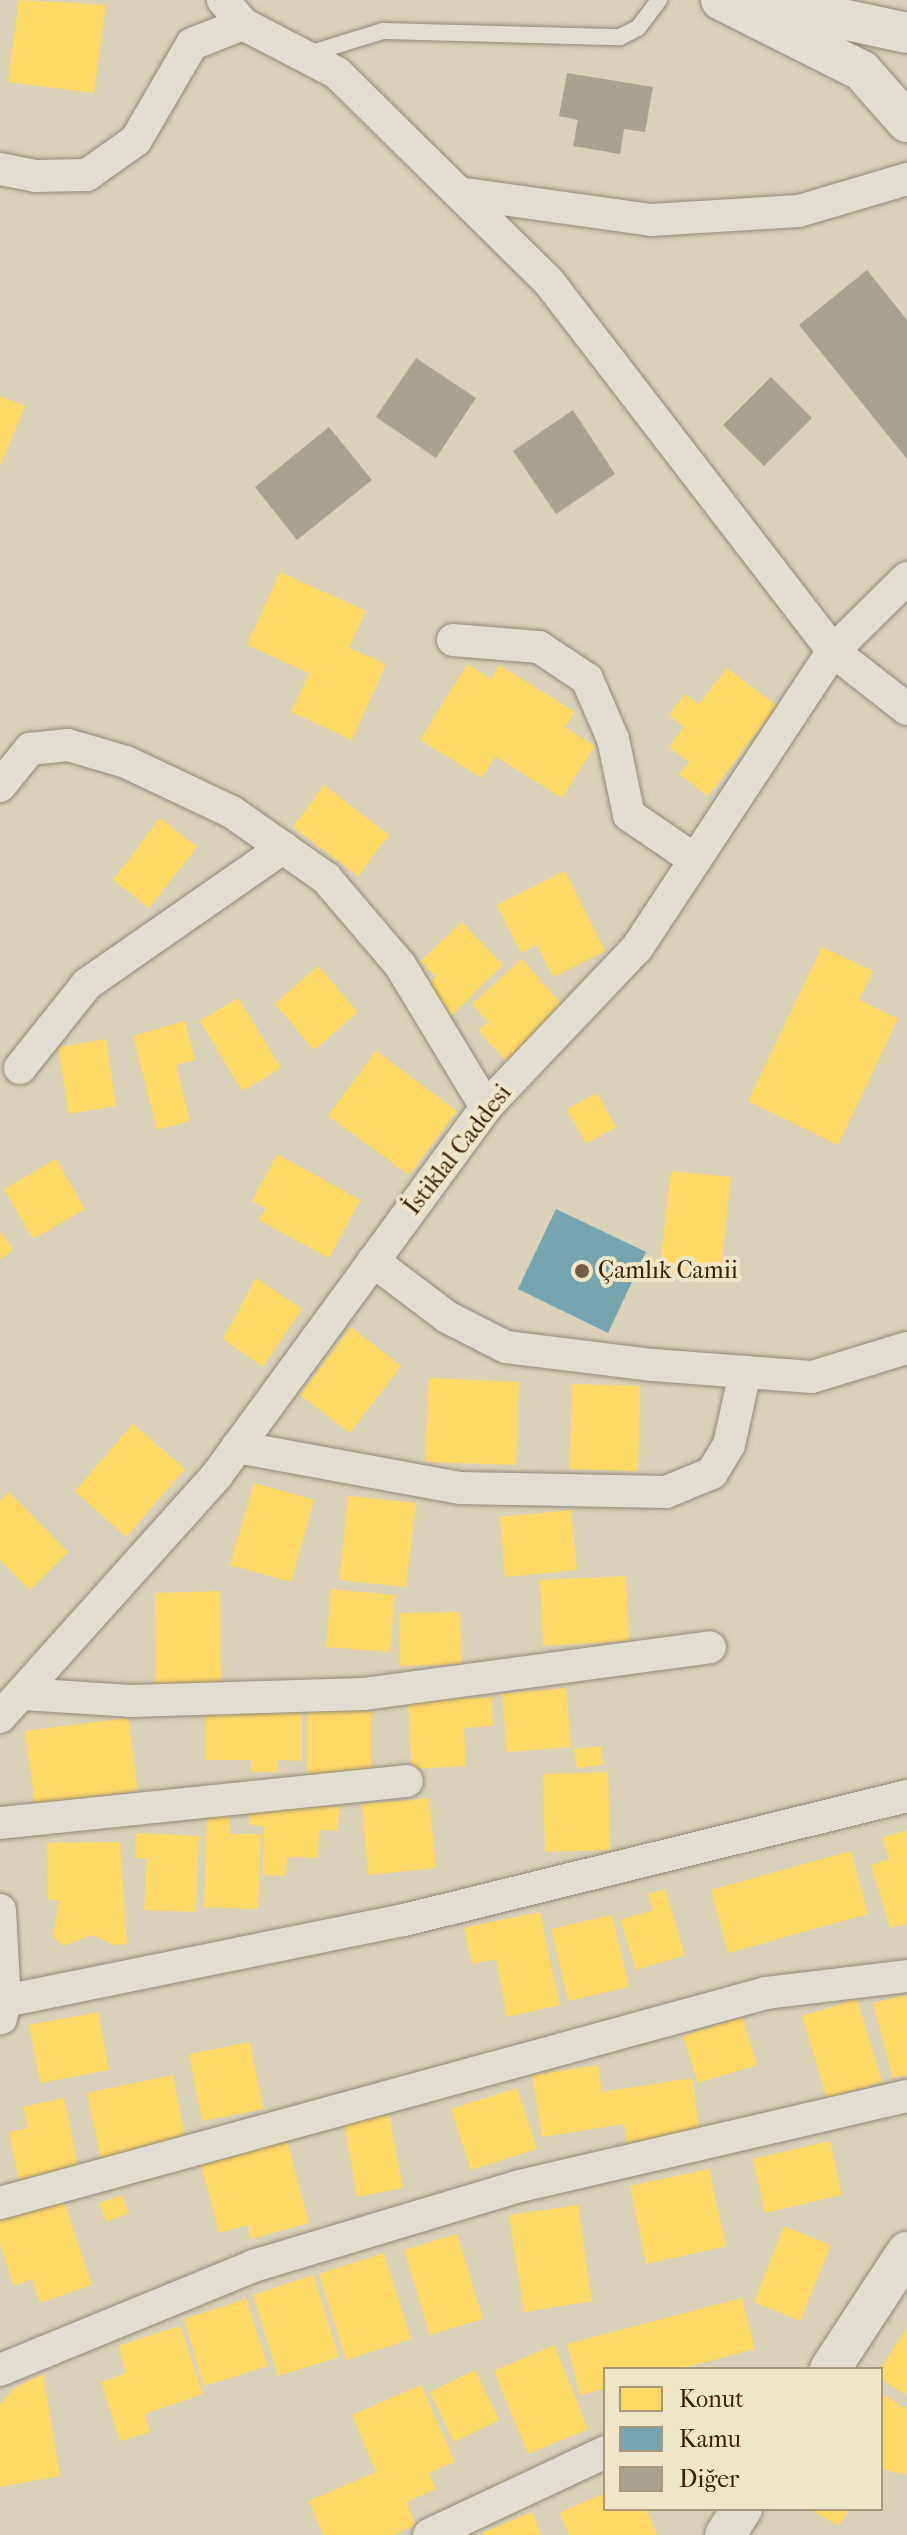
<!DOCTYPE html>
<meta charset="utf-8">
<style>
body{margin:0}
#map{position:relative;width:907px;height:2535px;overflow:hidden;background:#d9d1b8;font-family:"IM FELL French Canon",serif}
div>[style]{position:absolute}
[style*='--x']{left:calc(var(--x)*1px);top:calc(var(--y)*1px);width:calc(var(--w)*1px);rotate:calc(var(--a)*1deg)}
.homes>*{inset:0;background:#ffd966}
.public>*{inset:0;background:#76a5af}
.building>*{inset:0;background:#a9a28f}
.roads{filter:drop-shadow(0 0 2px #908877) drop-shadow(0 0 2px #908877)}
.service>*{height:16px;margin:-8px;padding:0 8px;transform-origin:8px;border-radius:8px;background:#e1ddd1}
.minor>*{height:32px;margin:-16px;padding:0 16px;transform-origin:16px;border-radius:16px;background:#e1ddd1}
.tertiary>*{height:40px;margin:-20px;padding:0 20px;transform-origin:20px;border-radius:20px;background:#e1ddd1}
.dots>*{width:22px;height:22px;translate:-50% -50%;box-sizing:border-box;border:4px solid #efe6c8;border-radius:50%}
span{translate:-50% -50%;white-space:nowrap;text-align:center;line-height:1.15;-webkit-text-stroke:8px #efe6c8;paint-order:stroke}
.street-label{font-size:24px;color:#3a2007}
.poi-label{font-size:24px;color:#3a2007}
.left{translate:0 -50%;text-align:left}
.legend{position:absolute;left:603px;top:2367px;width:280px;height:144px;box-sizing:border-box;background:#efe6c8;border:2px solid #a7977b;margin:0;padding:10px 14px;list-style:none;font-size:24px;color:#3a2007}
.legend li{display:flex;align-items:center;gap:16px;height:40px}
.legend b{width:40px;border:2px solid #a7977b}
</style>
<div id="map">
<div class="homes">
<i style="clip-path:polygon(19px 0,106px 5px,94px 93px,8px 82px)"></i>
<i style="clip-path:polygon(0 396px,25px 406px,0 466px)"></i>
<i style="clip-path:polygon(280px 572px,366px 611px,349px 648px,386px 664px,352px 740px,291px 712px,309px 673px,247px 645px)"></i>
<i style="clip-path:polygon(467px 664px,491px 679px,499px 665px,575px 712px,565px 727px,595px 746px,562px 798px,495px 756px,482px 778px,420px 740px)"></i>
<i style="clip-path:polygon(727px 668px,777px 706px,708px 796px,679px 774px,689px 762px,669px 747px,684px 727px,669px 715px,685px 694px,699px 704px)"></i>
<i style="clip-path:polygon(324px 785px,389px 835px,358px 876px,293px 827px)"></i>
<i style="clip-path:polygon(160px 818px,197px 847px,149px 908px,113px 880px)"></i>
<i style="clip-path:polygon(565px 871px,605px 951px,553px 977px,537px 945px,521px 953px,497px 905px)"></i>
<i style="clip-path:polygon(462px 922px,503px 965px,451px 1016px,424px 988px,436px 977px,421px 961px)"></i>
<i style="clip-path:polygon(822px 947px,873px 971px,859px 1000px,898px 1019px,838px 1145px,748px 1101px)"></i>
<i style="clip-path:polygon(522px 959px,565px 1008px,506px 1061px,478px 1030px,488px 1022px,472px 1004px)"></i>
<i style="clip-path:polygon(318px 966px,358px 1012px,314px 1050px,275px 1004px)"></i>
<i style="clip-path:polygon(238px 998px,281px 1068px,242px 1091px,200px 1021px)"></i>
<i style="clip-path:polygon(185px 1021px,195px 1060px,176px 1065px,190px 1121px,157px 1130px,133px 1036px)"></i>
<i style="clip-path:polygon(106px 1039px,116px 1106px,69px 1114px,58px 1047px)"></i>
<i style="clip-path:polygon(376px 1051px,457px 1111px,409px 1175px,328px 1116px)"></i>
<i style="clip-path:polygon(597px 1093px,616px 1127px,586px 1144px,567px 1109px)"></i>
<i style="clip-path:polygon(277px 1154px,360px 1200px,329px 1258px,259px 1220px,266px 1208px,252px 1201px)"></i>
<i style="clip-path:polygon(56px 1159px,85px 1209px,33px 1239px,4px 1189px)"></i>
<i style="clip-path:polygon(671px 1171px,731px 1177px,720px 1278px,659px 1272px)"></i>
<i style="clip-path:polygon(0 1232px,13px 1250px,0 1259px)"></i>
<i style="clip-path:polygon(256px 1278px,302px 1309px,263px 1367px,223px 1339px)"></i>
<i style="clip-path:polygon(351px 1327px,401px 1366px,350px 1433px,300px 1395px)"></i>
<i style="clip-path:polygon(429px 1378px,519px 1382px,516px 1465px,425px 1462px)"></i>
<i style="clip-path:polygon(572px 1384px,640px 1386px,638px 1471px,570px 1469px)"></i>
<i style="clip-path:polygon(133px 1424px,185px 1469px,126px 1537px,75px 1491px)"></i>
<i style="clip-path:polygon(254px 1483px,314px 1500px,291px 1582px,230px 1565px)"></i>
<i style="clip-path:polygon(9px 1492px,68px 1552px,30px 1590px,0 1560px,0 1501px)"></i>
<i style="clip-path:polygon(348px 1496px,416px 1503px,406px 1587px,339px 1580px)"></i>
<i style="clip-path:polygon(571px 1510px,577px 1570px,505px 1577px,500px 1517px)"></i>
<i style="clip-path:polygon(626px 1576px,629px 1641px,543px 1646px,540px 1580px)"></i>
<i style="clip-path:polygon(331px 1589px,395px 1595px,390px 1652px,326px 1647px)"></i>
<i style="clip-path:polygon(220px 1591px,221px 1686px,156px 1687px,155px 1593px)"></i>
<i style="clip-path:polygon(460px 1612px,462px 1664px,400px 1666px,399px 1613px)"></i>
<i style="clip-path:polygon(566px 1688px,571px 1747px,507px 1752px,502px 1694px)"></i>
<i style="clip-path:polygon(491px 1697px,493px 1726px,464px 1728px,466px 1766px,412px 1769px,408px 1701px)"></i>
<i style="clip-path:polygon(302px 1708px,302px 1761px,278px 1760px,278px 1772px,251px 1772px,251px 1760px,206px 1760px,206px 1709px)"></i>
<i style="clip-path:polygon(308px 1711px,371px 1711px,371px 1775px,307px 1775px)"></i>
<i style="clip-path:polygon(128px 1718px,138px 1791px,35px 1805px,25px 1731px)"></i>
<i style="clip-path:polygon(601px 1746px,603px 1765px,577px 1768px,574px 1749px)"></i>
<i style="clip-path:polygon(608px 1772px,610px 1850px,545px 1852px,543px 1774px)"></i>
<i style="clip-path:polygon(429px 1798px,436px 1868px,368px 1875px,362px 1804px)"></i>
<i style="clip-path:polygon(249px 1804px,339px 1807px,338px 1830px,319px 1830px,318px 1858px,287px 1857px,286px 1876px,263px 1875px,264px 1826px,249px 1825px)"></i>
<i style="clip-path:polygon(207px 1813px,229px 1813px,229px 1834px,261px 1834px,258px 1909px,204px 1907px)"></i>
<i style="clip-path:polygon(907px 1830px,907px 1923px,890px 1928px,871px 1865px,889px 1859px,882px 1838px)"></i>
<i style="clip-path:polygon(136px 1833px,199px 1836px,196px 1912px,144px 1910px,147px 1858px,135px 1858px)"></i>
<i style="clip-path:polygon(120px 1842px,127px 1944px,114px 1945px,92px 1935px,63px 1946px,53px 1936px,59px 1901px,48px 1899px,47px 1843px)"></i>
<i style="clip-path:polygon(851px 1851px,868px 1914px,728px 1953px,711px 1890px)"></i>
<i style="clip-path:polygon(665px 1889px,685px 1955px,636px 1970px,620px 1920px,653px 1910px,648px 1894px)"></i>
<i style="clip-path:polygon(540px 1912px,560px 2005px,507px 2017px,496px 1959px,472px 1964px,464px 1928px)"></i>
<i style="clip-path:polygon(612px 1915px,629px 1987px,568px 2001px,551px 1929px)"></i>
<i style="clip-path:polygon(907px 1995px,907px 2075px,893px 2078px,873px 2003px)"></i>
<i style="clip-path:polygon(857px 1999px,882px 2082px,827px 2099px,802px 2016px)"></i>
<i style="clip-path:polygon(98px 2012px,109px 2070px,40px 2083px,29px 2025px)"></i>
<i style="clip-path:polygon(742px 2017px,757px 2065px,698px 2083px,683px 2036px)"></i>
<i style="clip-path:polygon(250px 2042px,263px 2109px,202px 2121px,189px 2054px)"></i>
<i style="clip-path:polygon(598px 2065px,602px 2092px,692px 2078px,700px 2133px,627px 2144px,624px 2124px,542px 2137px,532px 2075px)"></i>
<i style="clip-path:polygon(173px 2075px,186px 2141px,101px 2159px,87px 2093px)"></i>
<i style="clip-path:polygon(517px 2088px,537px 2149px,471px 2170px,451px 2109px)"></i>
<i style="clip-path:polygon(64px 2098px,80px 2174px,20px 2186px,9px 2132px,28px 2128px,23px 2107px)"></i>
<i style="clip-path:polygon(389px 2114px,403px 2188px,357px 2197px,344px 2122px)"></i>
<i style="clip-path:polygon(287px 2141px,309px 2223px,251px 2239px,248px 2225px,219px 2233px,201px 2164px)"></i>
<i style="clip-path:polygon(830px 2141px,842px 2195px,765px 2213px,753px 2159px)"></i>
<i style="clip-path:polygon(709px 2169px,726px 2246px,646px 2264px,630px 2186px)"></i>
<i style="clip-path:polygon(122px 2195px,129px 2213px,106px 2222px,99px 2203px)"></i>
<i style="clip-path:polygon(63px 2199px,92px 2285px,40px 2303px,32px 2279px,14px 2286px,0 2244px,0 2220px)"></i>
<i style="clip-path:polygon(578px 2205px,592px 2301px,524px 2312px,509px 2215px)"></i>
<i style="clip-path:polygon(784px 2226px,831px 2245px,800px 2321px,754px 2302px)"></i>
<i style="clip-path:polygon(457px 2234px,483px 2319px,430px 2335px,404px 2250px)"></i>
<i style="clip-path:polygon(384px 2253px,411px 2339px,346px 2360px,319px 2274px)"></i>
<i style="clip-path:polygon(313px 2275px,339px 2357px,278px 2376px,253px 2295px)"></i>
<i style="clip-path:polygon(742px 2298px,755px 2349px,679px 2369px,605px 2369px,605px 2389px,580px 2395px,567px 2344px)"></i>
<i style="clip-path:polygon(246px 2299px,268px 2366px,204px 2386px,184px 2319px)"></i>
<i style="clip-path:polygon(180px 2326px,203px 2394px,145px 2414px,150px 2432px,120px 2441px,101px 2382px,126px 2373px,118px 2346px)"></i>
<i style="clip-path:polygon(907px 2327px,907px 2396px,881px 2379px,881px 2368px)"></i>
<i style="clip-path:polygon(554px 2345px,588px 2429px,528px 2454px,494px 2371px)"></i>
<i style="clip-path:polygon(475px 2370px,499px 2420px,454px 2442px,430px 2392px)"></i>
<i style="clip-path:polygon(43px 2374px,60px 2476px,0 2487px,0 2404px,16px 2387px)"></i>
<i style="clip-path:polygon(421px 2385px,455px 2462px,429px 2473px,436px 2489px,406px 2502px,416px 2525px,393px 2535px,323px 2535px,309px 2501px,376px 2472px,352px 2415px)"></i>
<i style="clip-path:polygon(881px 2393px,907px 2410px,907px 2475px,881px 2469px)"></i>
<i style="clip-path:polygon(605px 2493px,605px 2509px,646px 2509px,657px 2535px,569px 2535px,559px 2513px)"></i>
<i style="clip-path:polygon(809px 2509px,850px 2509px,839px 2526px)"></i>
<i style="clip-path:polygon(532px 2512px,541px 2535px,485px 2535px,484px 2532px)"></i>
</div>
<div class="public">
<i style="clip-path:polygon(556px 1209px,646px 1252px,608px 1333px,518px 1289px)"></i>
</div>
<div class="building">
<i style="clip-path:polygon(567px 73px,653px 87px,645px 132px,624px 129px,620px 154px,573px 146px,578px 120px,559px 116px)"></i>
<i style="clip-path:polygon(867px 270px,907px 320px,907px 459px,799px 325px)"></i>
<i style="clip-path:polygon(416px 358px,476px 398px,436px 458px,376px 417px)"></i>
<i style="clip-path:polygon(771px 377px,812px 418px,764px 466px,723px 425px)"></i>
<i style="clip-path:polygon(573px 410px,615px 474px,556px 514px,513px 451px)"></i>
<i style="clip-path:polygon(329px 427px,372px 480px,297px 540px,255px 487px)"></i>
</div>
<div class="roads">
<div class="service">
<i style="--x:305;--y:55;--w:82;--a:-17.1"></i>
<i style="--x:383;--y:31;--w:237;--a:1.5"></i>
<i style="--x:620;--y:37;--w:20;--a:-27"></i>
<i style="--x:638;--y:28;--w:35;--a:-53"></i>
</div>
<div class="minor">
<i style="--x:223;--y:0;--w:31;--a:50"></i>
<i style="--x:0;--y:169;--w:36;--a:11"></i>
<i style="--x:35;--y:176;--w:52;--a:-1.1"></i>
<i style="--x:87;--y:175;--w:60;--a:-35.5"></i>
<i style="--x:136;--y:140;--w:111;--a:-59.7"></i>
<i style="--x:192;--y:44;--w:55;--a:-21.4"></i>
<i style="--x:243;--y:24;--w:106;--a:27.5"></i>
<i style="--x:337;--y:73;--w:298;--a:44.6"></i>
<i style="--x:549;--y:282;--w:466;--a:52.4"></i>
<i style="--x:833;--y:651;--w:94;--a:38.1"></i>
<i style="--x:459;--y:193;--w:194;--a:8"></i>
<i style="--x:651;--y:220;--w:148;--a:-3.5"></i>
<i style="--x:799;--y:211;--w:113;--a:-16.5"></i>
<i style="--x:453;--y:640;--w:86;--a:4.7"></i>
<i style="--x:539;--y:647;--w:58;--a:33.7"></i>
<i style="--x:587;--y:679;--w:65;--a:66.6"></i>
<i style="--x:613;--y:739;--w:78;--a:78.1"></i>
<i style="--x:629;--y:815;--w:80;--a:34.3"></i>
<i style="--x:0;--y:786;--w:48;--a:-51"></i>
<i style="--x:30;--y:749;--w:38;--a:-6"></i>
<i style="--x:68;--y:745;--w:60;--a:16.3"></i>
<i style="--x:126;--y:762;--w:117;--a:25.3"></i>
<i style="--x:232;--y:812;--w:115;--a:35.1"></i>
<i style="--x:326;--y:878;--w:114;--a:49.6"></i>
<i style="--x:400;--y:965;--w:166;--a:58.8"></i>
<i style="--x:20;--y:1068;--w:107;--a:-51.4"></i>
<i style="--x:87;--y:984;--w:239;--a:-34.8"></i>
<i style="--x:373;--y:1261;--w:93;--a:37.1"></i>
<i style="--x:447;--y:1317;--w:66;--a:27"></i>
<i style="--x:506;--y:1347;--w:148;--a:7"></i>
<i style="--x:653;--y:1365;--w:159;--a:4.3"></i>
<i style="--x:812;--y:1377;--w:99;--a:-17"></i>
<i style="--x:237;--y:1447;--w:228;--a:10.4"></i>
<i style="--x:461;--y:1488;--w:205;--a:1.1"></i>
<i style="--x:666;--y:1492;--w:50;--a:-22.4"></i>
<i style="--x:712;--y:1473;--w:33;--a:-59"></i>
<i style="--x:729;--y:1445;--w:75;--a:-77.6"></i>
<i style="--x:23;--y:1694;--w:107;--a:3.7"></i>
<i style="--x:130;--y:1701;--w:234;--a:-1.7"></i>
<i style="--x:364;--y:1694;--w:349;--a:-7.7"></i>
<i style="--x:0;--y:1717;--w:325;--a:-48.1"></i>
<i style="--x:217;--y:1475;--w:456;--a:-53.8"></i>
<i style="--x:486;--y:1107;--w:219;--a:-46.5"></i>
<i style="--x:637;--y:948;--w:356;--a:-56.6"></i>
<i style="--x:833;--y:651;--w:104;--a:-44.6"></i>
<i style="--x:0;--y:1823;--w:409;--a:-5.9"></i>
<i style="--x:0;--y:1910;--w:91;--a:86.9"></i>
<i style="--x:5;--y:2001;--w:18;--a:103"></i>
<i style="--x:5;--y:2001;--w:407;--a:-11.5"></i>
<i style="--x:404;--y:1920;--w:518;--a:-13.85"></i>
<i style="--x:0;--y:2203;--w:794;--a:-15.33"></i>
<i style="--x:766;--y:1993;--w:142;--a:-6.9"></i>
<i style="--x:0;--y:2370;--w:274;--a:-22.3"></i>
<i style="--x:253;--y:2266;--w:279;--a:-16.7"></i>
<i style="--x:520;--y:2186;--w:397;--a:-13.1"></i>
<i style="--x:429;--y:2535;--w:195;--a:-25.2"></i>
</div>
<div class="tertiary">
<i style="--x:721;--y:0;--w:158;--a:26.7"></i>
<i style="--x:862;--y:71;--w:68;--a:48.6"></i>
<i style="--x:758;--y:1;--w:152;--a:12.1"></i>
<i style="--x:830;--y:2369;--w:140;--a:-56.7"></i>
<i style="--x:725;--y:2535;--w:31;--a:-57"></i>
</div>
</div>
<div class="dots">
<i style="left:582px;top:1271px;background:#725e45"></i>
</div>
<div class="street-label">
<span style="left:458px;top:1150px;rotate:-52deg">İstiklal Caddesi</span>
</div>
<div class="poi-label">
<span class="left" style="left:598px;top:1271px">Çamlık Camii</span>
</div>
<ul class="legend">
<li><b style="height:22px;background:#ffd966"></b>Konut</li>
<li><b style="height:22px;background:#76a5af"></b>Kamu</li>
<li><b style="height:22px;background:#a9a28f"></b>Diğer</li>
</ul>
</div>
